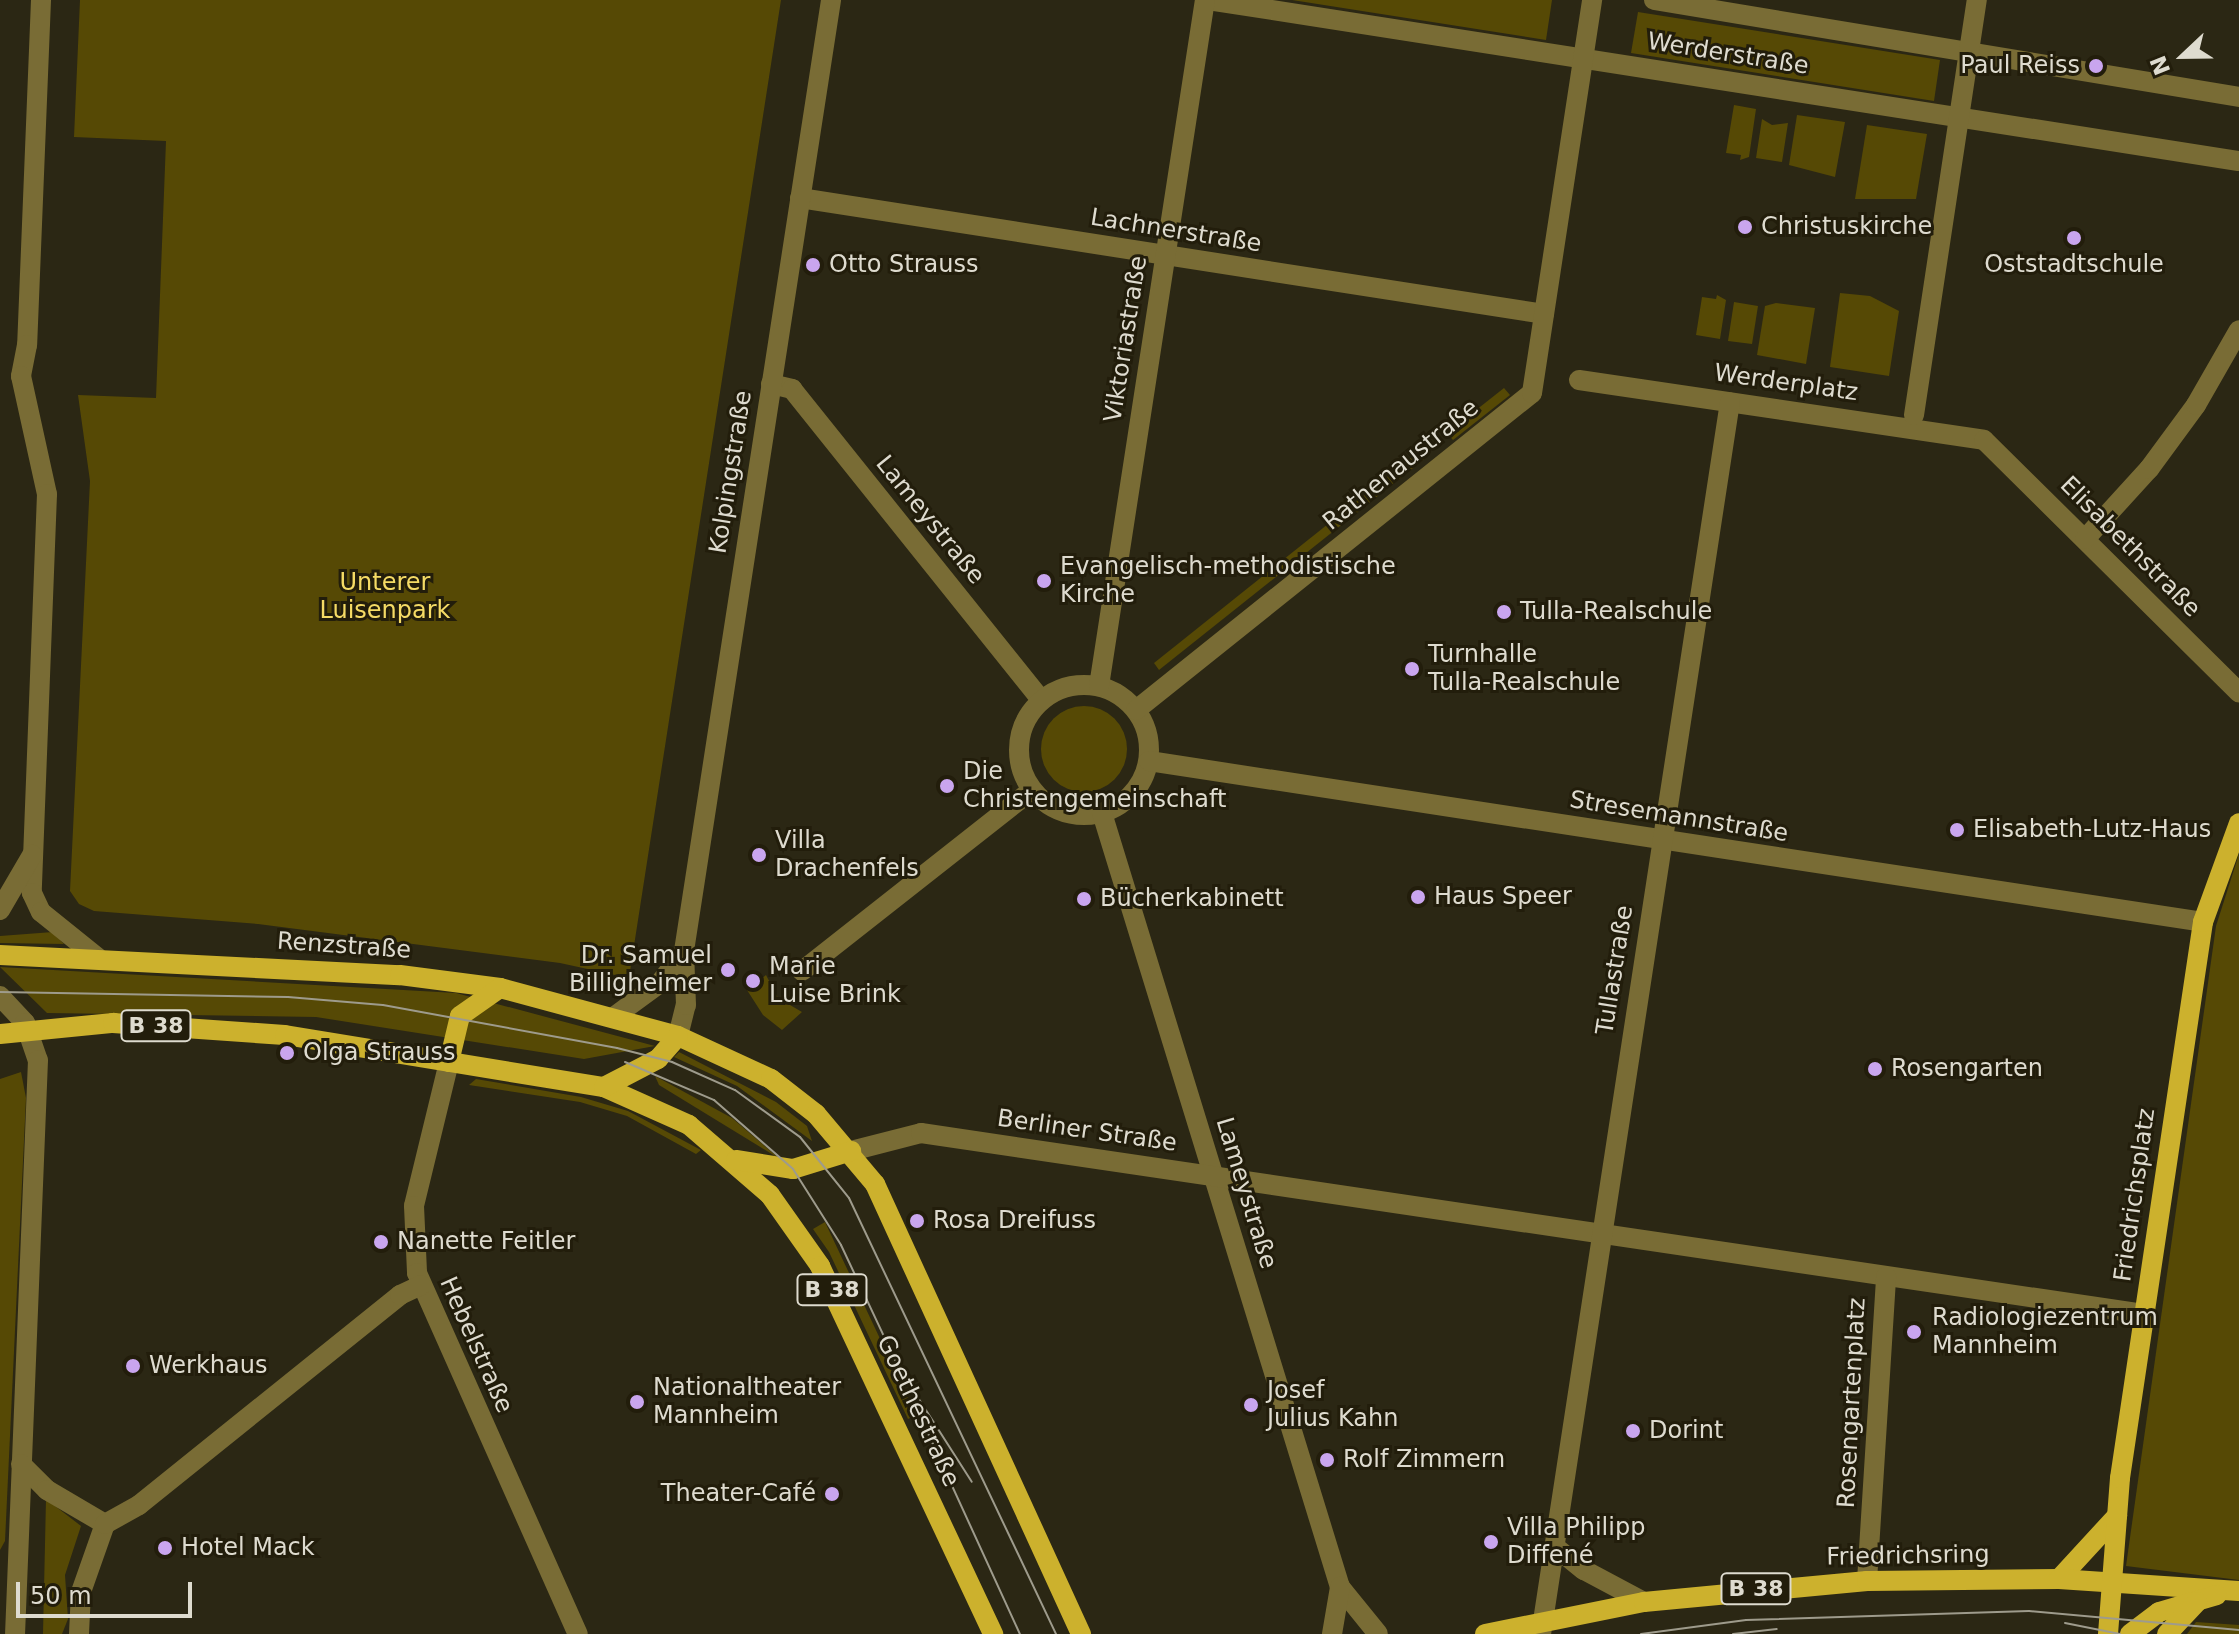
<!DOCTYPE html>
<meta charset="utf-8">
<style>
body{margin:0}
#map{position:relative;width:2239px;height:1634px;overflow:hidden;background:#2b2714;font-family:"DejaVu Sans",sans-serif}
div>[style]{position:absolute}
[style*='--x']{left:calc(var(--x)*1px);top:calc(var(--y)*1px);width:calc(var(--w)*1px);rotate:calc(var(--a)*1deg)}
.green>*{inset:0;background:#564905}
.round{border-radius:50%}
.minor>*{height:20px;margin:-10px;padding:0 10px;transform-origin:10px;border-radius:10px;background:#796c35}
.minor>.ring{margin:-10px;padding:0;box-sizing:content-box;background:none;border:20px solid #796c35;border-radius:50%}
.major>*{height:20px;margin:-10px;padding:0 10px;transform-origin:10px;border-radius:10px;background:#ccb12d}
.tram>*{height:2px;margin:-1px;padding:0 1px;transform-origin:1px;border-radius:1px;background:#9e9b8c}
.dots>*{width:22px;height:22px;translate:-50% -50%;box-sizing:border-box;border:4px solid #221d0b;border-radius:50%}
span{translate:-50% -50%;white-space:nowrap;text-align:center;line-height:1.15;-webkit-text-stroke:6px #221d0b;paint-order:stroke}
.shield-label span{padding:2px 6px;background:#221d0b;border:2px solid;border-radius:6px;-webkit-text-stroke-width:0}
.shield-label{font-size:22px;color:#dedbcf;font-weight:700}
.street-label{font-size:24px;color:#dedbcf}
.poi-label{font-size:24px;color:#dedbcf}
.right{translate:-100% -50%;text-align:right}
.left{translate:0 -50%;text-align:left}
.park-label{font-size:24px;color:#f5db65}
.north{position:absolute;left:2143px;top:16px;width:80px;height:80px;-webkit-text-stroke:6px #221d0b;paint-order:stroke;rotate:248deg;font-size:22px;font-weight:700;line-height:32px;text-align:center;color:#dedbcf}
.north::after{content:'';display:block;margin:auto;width:28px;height:36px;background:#dedbcf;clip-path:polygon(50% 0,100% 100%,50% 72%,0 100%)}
.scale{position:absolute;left:16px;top:1582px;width:176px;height:36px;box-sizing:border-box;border:4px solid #dedbcf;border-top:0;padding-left:10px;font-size:24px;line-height:28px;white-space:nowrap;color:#dedbcf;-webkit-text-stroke:6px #221d0b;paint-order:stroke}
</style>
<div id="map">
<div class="green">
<i style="clip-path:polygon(80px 0,781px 0,629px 978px,560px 963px,258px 924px,94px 911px,79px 904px,70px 891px,90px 481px,78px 395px,156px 398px,166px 141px,74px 137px)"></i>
<i style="clip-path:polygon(1292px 0,1552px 0,1546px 40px)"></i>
<i style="clip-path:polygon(1638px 12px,1940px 60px,1934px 101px,1631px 53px)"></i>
<i style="clip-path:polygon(1734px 105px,1756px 109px,1749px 157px,1740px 160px,1741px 155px,1726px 153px)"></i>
<i style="clip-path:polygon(1797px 115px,1845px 122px,1835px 177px,1789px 165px)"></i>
<i style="clip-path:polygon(1762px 119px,1772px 125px,1788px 123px,1782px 162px,1756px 158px)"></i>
<i style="clip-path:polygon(1867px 125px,1927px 134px,1916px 199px,1855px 199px)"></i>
<i style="clip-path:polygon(1840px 293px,1870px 296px,1899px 311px,1889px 376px,1830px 367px)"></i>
<i style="clip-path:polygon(1717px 295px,1726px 300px,1720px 339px,1696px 335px,1702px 297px,1716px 299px)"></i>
<i style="clip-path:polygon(1734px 302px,1758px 306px,1752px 344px,1728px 341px)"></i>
<i style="clip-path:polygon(1776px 303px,1815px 308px,1806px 364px,1757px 355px,1765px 306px)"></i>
<i style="clip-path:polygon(1504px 388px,1510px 395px,1453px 440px,1447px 433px)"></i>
<i style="clip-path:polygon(1422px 449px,1428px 456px,1159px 670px,1154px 663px)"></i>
<i class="round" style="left:1041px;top:706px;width:86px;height:86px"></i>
<i style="clip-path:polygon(2239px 854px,2239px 1580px,2126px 1566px,2216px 926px)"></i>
<i style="clip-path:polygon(53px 932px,64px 944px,0 943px,0 936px)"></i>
<i style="clip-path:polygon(0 967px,456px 993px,655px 1046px,584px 1059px,316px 1017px,47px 1013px)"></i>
<i style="clip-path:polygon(766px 975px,778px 998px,802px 1012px,782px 1030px,763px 1015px,747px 990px)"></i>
<i style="clip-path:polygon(679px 1052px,776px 1102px,807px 1126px,812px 1141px,737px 1086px,674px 1057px)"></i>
<i style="clip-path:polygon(21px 1072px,26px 1098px,5px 1541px,0 1550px,0 1079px)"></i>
<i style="clip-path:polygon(655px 1076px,732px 1118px,780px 1159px,659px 1085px)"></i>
<i style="clip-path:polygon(476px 1079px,581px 1097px,628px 1111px,701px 1150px,696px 1154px,627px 1116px,580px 1102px,469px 1085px)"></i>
<i style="clip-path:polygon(825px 1222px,916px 1415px,908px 1419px,829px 1252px,813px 1229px)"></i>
<i style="clip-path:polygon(46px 1499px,81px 1526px,65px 1575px,68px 1619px,62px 1634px,43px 1634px)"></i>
<i style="clip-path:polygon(2196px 1622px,2239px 1625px,2239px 1634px,2187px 1634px)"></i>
</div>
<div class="minor">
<i style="--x:41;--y:0;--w:345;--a:92.3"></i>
<i style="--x:27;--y:345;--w:32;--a:101"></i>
<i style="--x:21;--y:376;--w:121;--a:77.6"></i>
<i style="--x:47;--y:494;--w:399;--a:92.2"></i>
<i style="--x:32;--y:893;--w:21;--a:65"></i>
<i style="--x:41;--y:912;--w:73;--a:38.9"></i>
<i style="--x:1208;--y:0;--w:1043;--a:8.88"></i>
<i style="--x:1654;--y:0;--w:593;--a:9.41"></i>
<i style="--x:800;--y:198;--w:753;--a:8.86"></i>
<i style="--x:1579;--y:380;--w:409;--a:8.4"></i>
<i style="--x:1984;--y:440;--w:359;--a:44.7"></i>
<i style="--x:771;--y:384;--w:22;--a:13"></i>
<i style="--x:792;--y:389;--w:398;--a:51.3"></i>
<i style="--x:1914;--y:415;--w:420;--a:-81.4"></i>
<i style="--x:2085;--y:539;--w:95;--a:-47.6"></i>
<i style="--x:2149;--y:469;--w:79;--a:-53.7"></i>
<i style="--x:2196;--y:405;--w:86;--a:-60.2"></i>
<i class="ring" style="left:1019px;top:685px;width:110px;height:110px"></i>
<i style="--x:1099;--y:686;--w:694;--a:-81.22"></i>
<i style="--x:1136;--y:710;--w:507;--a:-38.68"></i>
<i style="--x:1532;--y:393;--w:398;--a:-81.3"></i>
<i style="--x:1149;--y:761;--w:1066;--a:8.68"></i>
<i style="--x:1102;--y:813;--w:810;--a:72.91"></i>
<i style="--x:1340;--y:1587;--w:60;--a:51"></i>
<i style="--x:0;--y:910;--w:64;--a:-59.8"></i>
<i style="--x:802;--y:971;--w:293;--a:-38.2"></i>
<i style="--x:0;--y:996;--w:37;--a:47"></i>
<i style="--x:25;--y:1023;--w:39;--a:71"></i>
<i style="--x:38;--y:1060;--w:574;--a:92.29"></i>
<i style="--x:615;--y:1016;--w:56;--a:-36.3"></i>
<i style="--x:660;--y:983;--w:40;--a:-53"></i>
<i style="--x:678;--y:1036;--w:32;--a:-76"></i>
<i style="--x:686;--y:1005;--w:54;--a:-92.1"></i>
<i style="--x:684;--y:951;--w:962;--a:-81.21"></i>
<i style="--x:449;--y:1062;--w:148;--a:103.7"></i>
<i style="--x:414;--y:1206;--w:67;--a:87.4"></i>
<i style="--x:417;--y:1273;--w:395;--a:66"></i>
<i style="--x:851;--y:1151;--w:72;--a:-14.4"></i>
<i style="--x:921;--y:1133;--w:1236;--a:8.42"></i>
<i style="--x:21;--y:1464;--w:37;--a:45"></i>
<i style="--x:47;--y:1490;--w:67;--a:30.4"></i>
<i style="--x:1554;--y:1546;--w:38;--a:39"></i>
<i style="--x:1584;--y:1570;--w:68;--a:28.1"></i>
<i style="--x:1867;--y:1581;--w:305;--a:-86.4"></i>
<i style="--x:79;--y:1634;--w:42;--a:-87.3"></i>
<i style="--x:81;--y:1592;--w:72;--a:-70.6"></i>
<i style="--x:105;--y:1524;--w:39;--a:-29"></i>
<i style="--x:139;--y:1505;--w:335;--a:-38.8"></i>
<i style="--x:400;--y:1295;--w:23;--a:-25"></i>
<i style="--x:1332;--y:1634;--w:48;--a:-80.3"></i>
<i style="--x:1541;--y:1634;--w:1246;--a:-81.28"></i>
</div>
<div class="major">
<i style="--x:0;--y:955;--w:400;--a:2.9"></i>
<i style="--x:400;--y:975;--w:101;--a:7.4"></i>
<i style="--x:500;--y:988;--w:184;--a:15.1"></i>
<i style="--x:678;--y:1036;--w:102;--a:24.8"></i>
<i style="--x:771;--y:1079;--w:57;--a:37.9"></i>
<i style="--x:816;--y:1114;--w:92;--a:49.9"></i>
<i style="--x:875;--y:1184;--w:495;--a:65.4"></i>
<i style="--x:0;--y:1034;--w:114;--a:-5.6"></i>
<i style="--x:113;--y:1023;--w:172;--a:4"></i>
<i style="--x:285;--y:1035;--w:323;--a:9.3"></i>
<i style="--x:604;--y:1087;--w:93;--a:24.1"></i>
<i style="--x:689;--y:1125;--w:107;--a:40.8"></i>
<i style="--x:770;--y:1195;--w:87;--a:54.8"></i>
<i style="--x:820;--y:1266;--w:407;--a:64.8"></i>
<i style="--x:449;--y:1062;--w:47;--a:-76.6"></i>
<i style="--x:460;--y:1016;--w:49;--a:-35"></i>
<i style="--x:604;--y:1087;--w:61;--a:-27.4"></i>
<i style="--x:658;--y:1059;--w:30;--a:-49"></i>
<i style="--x:736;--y:1160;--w:58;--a:9"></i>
<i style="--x:793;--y:1169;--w:61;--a:-17.2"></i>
<i style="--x:2059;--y:1579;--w:86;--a:-47.4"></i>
<i style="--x:1485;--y:1634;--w:162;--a:-11.4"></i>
<i style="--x:1644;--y:1602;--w:224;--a:-5.4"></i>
<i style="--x:1867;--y:1581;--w:192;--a:-0.6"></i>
<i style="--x:2059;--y:1579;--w:180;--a:3.8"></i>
<i style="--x:2108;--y:1634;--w:156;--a:-85.6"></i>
<i style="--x:2120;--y:1478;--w:562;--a:-81.51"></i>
<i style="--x:2203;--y:922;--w:105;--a:-70"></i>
<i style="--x:2130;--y:1634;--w:36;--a:-37"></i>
<i style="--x:2159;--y:1612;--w:60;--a:-16.3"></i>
<i style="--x:2167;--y:1634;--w:44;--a:-46.8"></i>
</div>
<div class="tram">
<i style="--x:0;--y:992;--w:288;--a:1"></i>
<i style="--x:288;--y:997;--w:95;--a:4.8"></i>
<i style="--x:383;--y:1005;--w:238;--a:10.4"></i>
<i style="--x:617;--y:1048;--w:57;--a:14.3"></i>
<i style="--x:672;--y:1062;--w:69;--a:24"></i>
<i style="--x:735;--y:1090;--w:80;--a:35.9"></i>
<i style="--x:800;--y:1137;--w:78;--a:51.2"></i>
<i style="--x:849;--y:1198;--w:483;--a:64.6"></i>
<i style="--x:625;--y:1062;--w:97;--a:23.1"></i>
<i style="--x:714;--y:1100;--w:105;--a:41.1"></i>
<i style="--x:793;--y:1169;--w:90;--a:57.7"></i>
<i style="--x:841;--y:1245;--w:136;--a:64.8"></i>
<i style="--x:899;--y:1368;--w:135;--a:57.4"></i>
<i style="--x:921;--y:1418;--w:238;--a:65.4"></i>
<i style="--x:2065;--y:1623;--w:56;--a:11.3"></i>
<i style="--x:1641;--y:1634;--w:106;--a:-7.6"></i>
<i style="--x:1746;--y:1620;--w:283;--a:-1.8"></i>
<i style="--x:2029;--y:1611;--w:211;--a:5.2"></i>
<i style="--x:1733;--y:1634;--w:44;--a:-6.5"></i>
</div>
<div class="dots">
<i style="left:2096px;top:66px;background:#c9a5ee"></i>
<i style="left:1745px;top:227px;background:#c9a5ee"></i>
<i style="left:2074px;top:238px;background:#c9a5ee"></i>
<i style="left:813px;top:265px;background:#c9a5ee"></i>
<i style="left:1044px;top:581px;background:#c9a5ee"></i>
<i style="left:1504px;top:612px;background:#c9a5ee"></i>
<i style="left:1412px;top:669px;background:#c9a5ee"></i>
<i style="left:947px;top:786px;background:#c9a5ee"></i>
<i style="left:1957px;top:830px;background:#c9a5ee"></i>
<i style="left:759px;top:855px;background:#c9a5ee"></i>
<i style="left:1418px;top:897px;background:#c9a5ee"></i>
<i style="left:1084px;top:899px;background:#c9a5ee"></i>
<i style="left:728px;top:970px;background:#c9a5ee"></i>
<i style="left:753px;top:981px;background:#c9a5ee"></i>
<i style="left:287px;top:1053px;background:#c9a5ee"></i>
<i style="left:1875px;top:1069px;background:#c9a5ee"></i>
<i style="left:917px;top:1221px;background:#c9a5ee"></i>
<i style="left:381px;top:1242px;background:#c9a5ee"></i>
<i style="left:1914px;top:1332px;background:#c9a5ee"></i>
<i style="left:133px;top:1366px;background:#c9a5ee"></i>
<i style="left:637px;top:1402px;background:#c9a5ee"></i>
<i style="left:1251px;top:1405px;background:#c9a5ee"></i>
<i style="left:1633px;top:1431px;background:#c9a5ee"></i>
<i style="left:1327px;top:1460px;background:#c9a5ee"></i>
<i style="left:832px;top:1494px;background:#c9a5ee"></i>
<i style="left:1491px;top:1542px;background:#c9a5ee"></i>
<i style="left:165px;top:1548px;background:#c9a5ee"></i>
</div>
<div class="shield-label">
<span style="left:156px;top:1026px">B 38</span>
<span style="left:832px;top:1290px">B 38</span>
<span style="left:1756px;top:1589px">B 38</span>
</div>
<div class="street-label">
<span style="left:1728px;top:54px;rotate:9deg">Werderstraße</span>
<span style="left:1176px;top:231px;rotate:9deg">Lachnerstraße</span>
<span style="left:1126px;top:339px;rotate:-81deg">Viktoriastraße</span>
<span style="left:1786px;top:383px;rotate:8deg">Werderplatz</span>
<span style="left:1401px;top:465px;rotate:-39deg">Rathenaustraße</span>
<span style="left:731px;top:472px;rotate:-81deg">Kolpingstraße</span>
<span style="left:930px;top:520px;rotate:51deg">Lameystraße</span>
<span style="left:2130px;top:547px;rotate:45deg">Elisabethstraße</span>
<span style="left:1679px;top:817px;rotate:9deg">Stresemannstraße</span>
<span style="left:344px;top:946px;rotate:4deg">Renzstraße</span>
<span style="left:1615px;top:970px;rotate:-81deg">Tullastraße</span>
<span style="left:1087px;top:1131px;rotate:8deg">Berliner Straße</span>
<span style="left:1246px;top:1193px;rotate:73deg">Lameystraße</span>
<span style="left:2135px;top:1195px;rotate:-82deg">Friedrichsplatz</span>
<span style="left:476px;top:1345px;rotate:66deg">Hebelstraße</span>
<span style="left:1852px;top:1403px;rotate:-87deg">Rosengartenplatz</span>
<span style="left:918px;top:1411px;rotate:65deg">Goethestraße</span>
<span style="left:1908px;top:1556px;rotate:-1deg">Friedrichsring</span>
</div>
<div class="poi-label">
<span class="right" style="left:2080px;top:66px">Paul Reiss</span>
<span class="left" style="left:1761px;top:227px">Christuskirche</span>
<span class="left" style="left:829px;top:265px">Otto Strauss</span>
<span style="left:2074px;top:265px">Oststadtschule</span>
<span class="left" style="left:1060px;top:581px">Evangelisch-methodistische<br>Kirche</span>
<span class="left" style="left:1520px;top:612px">Tulla-Realschule</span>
<span class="left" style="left:1428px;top:669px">Turnhalle<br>Tulla-Realschule</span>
<span class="left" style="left:963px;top:786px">Die<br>Christengemeinschaft</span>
<span class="left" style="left:1973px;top:830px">Elisabeth-Lutz-Haus</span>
<span class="left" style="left:775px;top:855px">Villa<br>Drachenfels</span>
<span class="left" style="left:1434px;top:897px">Haus Speer</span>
<span class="left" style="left:1100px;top:899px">Bücherkabinett</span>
<span class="right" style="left:712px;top:970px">Dr. Samuel<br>Billigheimer</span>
<span class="left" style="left:769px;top:981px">Marie<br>Luise Brink</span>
<span class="left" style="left:303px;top:1053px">Olga Strauss</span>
<span class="left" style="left:1891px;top:1069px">Rosengarten</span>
<span class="left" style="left:933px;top:1221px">Rosa Dreifuss</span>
<span class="left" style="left:397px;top:1242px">Nanette Feitler</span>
<span class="left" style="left:1932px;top:1332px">Radiologiezentrum<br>Mannheim</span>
<span class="left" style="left:149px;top:1366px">Werkhaus</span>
<span class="left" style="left:653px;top:1402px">Nationaltheater<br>Mannheim</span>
<span class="left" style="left:1267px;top:1405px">Josef<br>Julius Kahn</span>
<span class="left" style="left:1649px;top:1431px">Dorint</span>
<span class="left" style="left:1343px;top:1460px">Rolf Zimmern</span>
<span class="right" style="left:816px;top:1494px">Theater-Café</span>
<span class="left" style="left:1507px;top:1542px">Villa Philipp<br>Diffené</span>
<span class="left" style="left:181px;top:1548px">Hotel Mack</span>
</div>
<div class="park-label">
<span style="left:385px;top:597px">Unterer<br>Luisenpark</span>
</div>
<div class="north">N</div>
<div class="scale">50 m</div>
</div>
